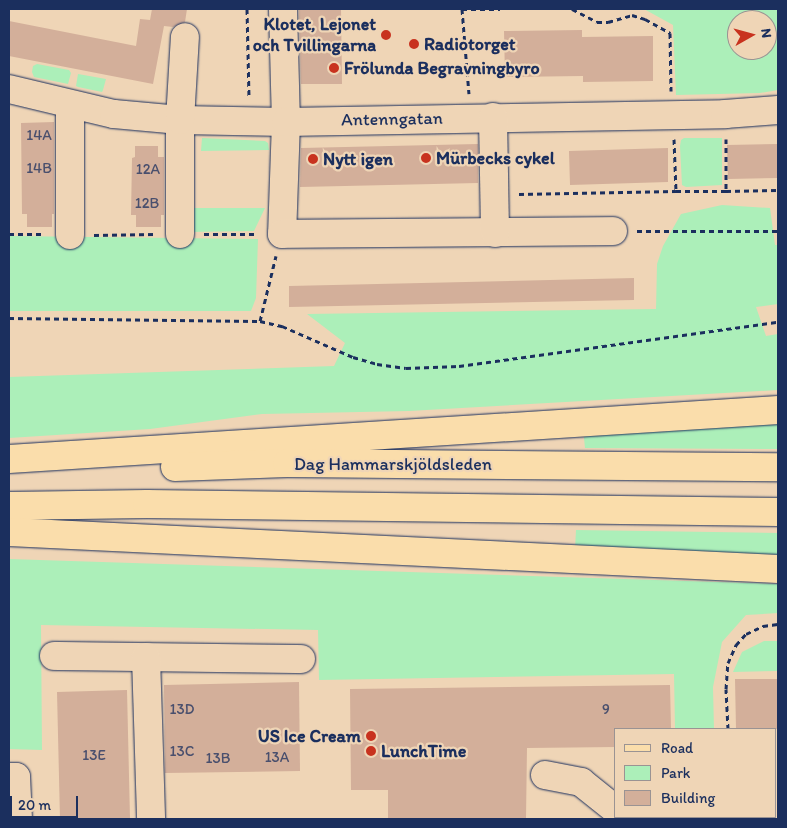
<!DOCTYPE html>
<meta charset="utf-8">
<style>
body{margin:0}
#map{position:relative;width:787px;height:828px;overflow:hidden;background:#efd5b6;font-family:Itim,sans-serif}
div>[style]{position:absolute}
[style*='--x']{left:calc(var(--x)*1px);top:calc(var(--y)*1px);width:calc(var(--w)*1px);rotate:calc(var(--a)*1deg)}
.green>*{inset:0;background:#acefb9}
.building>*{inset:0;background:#d3af9a}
.path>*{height:3px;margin-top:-1.5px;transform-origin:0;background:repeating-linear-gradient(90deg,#1b2f5e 0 5px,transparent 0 9px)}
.roads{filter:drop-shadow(0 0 1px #1b2f5e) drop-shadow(0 0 1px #1b2f5e)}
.minor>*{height:28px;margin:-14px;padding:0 14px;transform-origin:14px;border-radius:14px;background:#efd5b6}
.major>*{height:28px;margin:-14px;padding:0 14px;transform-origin:14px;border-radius:14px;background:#faddab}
.dots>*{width:14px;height:14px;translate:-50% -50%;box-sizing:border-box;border:2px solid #efd5b6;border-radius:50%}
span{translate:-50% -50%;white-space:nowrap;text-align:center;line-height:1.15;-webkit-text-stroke:4.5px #efd5b6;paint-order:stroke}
.number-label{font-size:15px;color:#494f6d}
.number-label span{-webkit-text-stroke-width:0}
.poi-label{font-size:18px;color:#1b2f5e;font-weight:700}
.right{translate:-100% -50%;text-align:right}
.left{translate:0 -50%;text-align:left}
.street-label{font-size:18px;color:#1b2f5e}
.frame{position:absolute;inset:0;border:10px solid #1b2f5e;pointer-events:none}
.legend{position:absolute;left:614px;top:728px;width:162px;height:90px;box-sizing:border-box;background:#efd5b6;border:1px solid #9a9393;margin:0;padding:6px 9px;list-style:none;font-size:15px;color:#1b2f5e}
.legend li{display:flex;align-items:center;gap:10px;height:25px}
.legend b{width:25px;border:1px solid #9a9393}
.north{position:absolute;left:727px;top:10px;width:50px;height:50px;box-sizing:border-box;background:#efd5b6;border:1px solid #9a9393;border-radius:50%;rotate:83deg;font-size:14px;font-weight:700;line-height:20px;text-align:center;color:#1b2f5e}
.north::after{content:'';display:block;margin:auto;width:18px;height:22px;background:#c8321e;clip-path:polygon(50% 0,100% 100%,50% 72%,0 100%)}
.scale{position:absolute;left:10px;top:796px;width:68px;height:22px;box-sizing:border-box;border:2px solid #1b2f5e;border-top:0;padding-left:6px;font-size:15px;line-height:18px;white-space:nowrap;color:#1b2f5e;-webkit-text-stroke:4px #efd5b6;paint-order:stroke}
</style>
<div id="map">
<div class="green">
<i style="clip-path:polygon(evenodd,644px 9px,778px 9px,778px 90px,760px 93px,676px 95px,673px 25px,644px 9px,737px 20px,767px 20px,767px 50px,737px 50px,737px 20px)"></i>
<i style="clip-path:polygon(37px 64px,69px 70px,71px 73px,68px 84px,34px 77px,32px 72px,33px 66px)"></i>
<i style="clip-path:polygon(78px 74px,106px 79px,103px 90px,102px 92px,78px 87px,76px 86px)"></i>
<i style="clip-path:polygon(202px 138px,265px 141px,268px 143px,269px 150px,201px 151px)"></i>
<i style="clip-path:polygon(684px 138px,722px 138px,722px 185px,686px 187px,682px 185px,680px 146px,681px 140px)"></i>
<i style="clip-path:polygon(722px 205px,770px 208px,775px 245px,778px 245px,778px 304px,756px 307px,766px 336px,778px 334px,778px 390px,409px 411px,262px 414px,150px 429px,9px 438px,9px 377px,334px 366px,345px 343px,307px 314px,656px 309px,657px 264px,663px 246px,681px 214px)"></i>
<i style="clip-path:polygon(188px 208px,265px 208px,254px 231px,188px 232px)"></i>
<i style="clip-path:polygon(9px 236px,258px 239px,256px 298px,251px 311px,9px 311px)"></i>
<i style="clip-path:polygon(778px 420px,778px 449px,585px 448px,583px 428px)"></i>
<i style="clip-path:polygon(576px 530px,778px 533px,778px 556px,575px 549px)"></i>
<i style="clip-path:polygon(9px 559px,778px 584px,778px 613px,746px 615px,722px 642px,713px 687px,714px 729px,675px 729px,674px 674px,319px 680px,318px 630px,41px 625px,42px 750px,9px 749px)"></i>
<i style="clip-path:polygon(764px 641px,778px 641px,778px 671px,733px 672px,742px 652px)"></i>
</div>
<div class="building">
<i style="clip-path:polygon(152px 9px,187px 9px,185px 22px,173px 27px,164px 26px,153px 84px,9px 56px,9px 21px,136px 46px,140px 19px,150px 20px)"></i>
<i style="clip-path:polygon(299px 9px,341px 9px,342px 84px,301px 84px)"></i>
<i style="clip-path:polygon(582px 30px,582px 37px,653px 36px,653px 81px,583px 82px,583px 76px,505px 77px,504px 31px)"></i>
<i style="clip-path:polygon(54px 122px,54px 214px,52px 214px,52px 227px,27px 227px,27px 214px,22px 214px,21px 123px)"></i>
<i style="clip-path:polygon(478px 144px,478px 183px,300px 187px,301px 148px)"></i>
<i style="clip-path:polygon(778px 144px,778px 178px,728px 179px,727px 145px)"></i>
<i style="clip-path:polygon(135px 146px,158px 146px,158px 157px,164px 157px,164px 215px,161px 215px,161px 227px,136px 227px,136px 215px,131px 215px,132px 158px,135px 157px)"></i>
<i style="clip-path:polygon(668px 148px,668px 182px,570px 185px,569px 151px)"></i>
<i style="clip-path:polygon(634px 278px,634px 300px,289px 307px,289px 286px)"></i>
<i style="clip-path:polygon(735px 679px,778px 679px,777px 729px,736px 729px)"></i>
<i style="clip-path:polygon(299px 682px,300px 771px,165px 773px,164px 685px)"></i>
<i style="clip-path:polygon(670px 685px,671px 729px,616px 729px,616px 747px,527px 748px,526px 819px,388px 819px,388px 790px,351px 790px,350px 689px)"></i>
<i style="clip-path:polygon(127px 690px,130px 819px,60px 819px,57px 692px)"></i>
</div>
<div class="path">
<i style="--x:247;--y:9;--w:89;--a:88.7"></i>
<i style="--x:462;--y:9;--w:85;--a:85.3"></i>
<i style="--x:462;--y:9;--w:38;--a:0"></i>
<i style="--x:572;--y:9;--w:28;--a:27"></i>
<i style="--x:597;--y:22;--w:11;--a:0"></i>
<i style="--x:608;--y:22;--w:25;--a:-16"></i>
<i style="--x:632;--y:15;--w:14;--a:17"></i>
<i style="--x:645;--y:19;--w:29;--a:29"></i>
<i style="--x:670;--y:33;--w:58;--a:89"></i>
<i style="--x:674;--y:139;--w:52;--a:87.8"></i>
<i style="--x:676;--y:191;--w:50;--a:0"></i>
<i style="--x:726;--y:139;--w:52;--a:90"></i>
<i style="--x:726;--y:191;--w:52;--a:-1.1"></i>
<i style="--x:519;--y:194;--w:157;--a:-1.1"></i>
<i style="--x:637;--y:231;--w:141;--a:0"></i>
<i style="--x:9;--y:234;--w:36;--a:0"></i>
<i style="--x:204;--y:234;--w:53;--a:0"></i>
<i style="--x:94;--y:235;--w:61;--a:-0.9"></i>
<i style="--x:9;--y:318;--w:251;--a:0.7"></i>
<i style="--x:260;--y:321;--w:23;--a:13"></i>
<i style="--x:282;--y:326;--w:77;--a:23.6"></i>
<i style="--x:353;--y:357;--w:25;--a:16"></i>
<i style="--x:377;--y:364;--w:29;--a:8"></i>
<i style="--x:406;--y:368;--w:53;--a:-2.2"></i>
<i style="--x:459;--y:366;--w:322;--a:-7.9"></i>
<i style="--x:260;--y:321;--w:67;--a:-76.2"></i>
<i style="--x:728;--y:729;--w:40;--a:-92.9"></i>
<i style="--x:726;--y:689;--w:26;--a:-86"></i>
<i style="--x:728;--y:663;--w:20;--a:-66"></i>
<i style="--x:736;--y:645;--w:15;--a:-48"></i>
<i style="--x:746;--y:634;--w:19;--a:-25"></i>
<i style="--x:763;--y:626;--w:15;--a:-8"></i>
<i style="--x:731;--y:817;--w:2;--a:90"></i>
</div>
<div class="roads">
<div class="minor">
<i style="--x:283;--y:9;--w:113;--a:88.5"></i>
<i style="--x:286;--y:122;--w:112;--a:92"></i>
<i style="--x:282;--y:234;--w:331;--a:-0.5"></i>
<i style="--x:9;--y:89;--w:108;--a:13.4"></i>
<i style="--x:114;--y:114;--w:66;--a:5.2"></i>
<i style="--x:180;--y:120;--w:106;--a:1.1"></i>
<i style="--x:286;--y:122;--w:439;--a:-1"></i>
<i style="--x:725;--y:114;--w:53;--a:-4.3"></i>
<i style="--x:493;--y:117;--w:116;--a:89"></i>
<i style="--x:180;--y:234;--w:114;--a:-90"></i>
<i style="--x:180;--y:120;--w:83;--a:-86.6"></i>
<i style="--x:70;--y:235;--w:129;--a:-90"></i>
<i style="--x:54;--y:656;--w:247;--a:0.7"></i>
<i style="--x:146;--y:657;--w:162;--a:88.2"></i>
<i style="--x:545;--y:775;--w:37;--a:11"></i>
<i style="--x:581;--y:782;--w:45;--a:38.7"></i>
<i style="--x:9;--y:777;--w:7;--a:0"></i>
<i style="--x:16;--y:777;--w:42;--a:87.3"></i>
</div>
<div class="major">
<i style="--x:9;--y:459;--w:771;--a:-3.65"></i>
<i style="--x:175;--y:467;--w:112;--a:-2"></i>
<i style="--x:287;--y:463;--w:491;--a:0.5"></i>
<i style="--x:9;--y:506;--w:138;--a:-0.8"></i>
<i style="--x:147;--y:504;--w:631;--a:0.73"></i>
<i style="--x:9;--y:532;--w:770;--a:2.75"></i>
</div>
</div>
<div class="dots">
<i style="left:386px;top:35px;background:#c8321e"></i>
<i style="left:414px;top:44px;background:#c8321e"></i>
<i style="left:334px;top:68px;background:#c8321e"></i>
<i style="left:426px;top:158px;background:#c8321e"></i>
<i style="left:313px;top:159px;background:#c8321e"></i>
<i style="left:371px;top:736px;background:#c8321e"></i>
<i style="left:371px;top:751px;background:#c8321e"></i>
</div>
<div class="number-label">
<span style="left:39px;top:136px">14A</span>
<span style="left:39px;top:169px">14B</span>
<span style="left:148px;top:170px">12A</span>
<span style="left:147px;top:204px">12B</span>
<span style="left:182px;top:710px">13D</span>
<span style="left:606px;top:710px">9</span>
<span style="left:182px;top:752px">13C</span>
<span style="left:94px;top:756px">13E</span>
<span style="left:277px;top:758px">13A</span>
<span style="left:218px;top:759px">13B</span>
</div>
<div class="poi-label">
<span class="right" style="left:376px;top:35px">Klotet, Lejonet<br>och Tvillingarna</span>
<span class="left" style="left:424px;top:44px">Radiotorget</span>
<span class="left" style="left:344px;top:68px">Frölunda Begravningbyro</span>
<span class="left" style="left:436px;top:158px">Mürbecks cykel</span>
<span class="left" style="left:323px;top:159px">Nytt igen</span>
<span class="right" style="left:361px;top:736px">US Ice Cream</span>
<span class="left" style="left:381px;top:751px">LunchTime</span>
</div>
<div class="street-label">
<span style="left:392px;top:119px;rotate:-1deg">Antenngatan</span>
<span style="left:393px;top:464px">Dag Hammarskjöldsleden</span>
</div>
<div class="frame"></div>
<ul class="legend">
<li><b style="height:6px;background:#faddab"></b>Road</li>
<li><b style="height:14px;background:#acefb9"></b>Park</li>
<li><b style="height:14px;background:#d3af9a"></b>Building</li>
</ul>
<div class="north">N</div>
<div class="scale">20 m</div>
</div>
